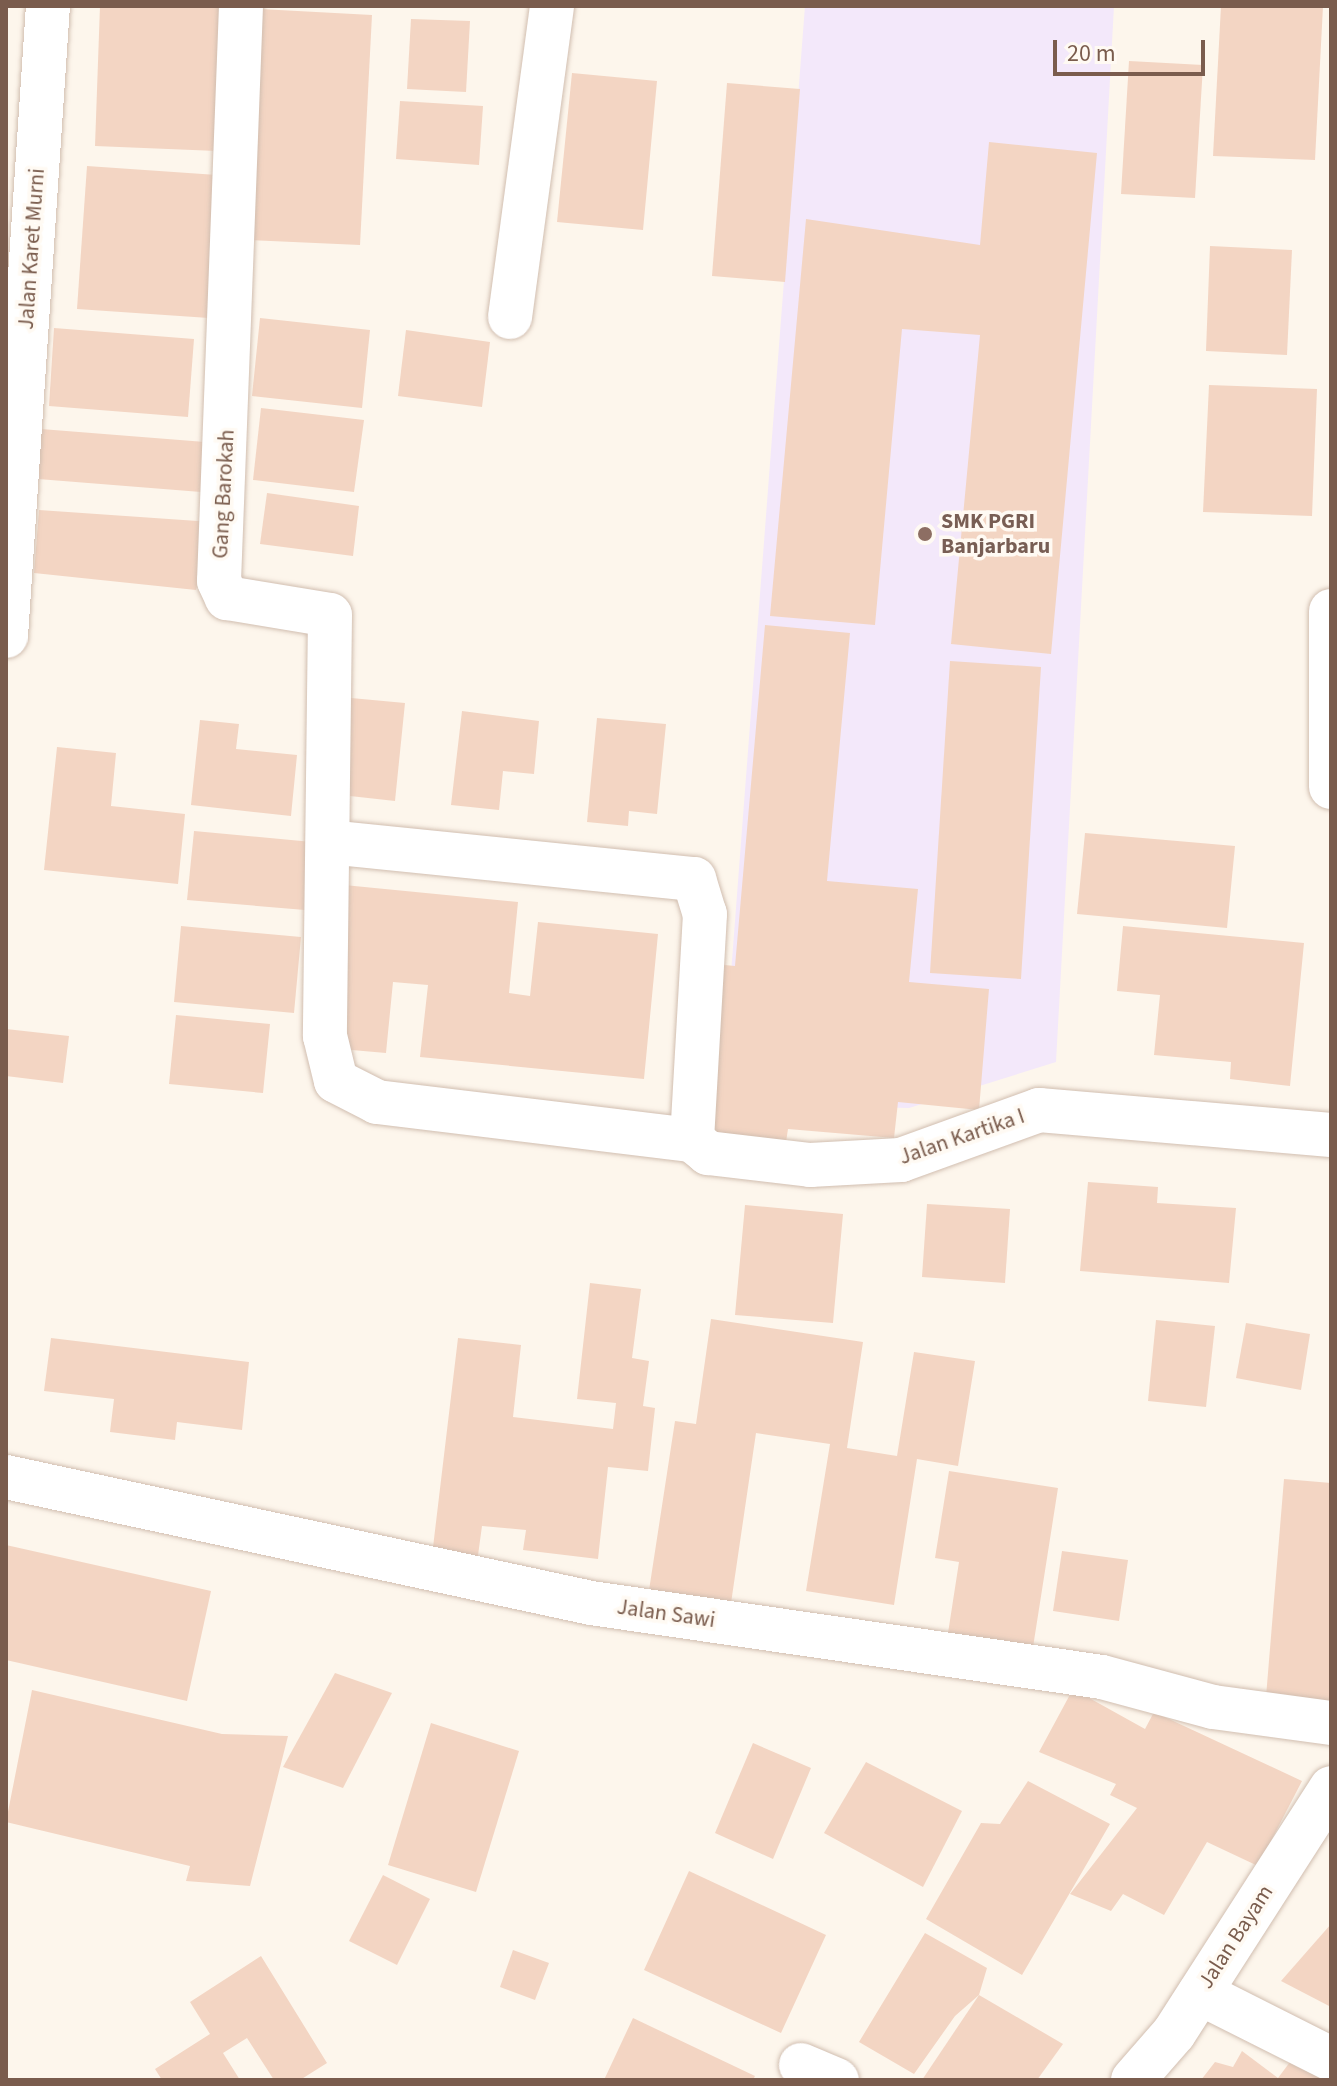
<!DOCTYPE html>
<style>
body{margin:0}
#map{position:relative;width:1337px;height:2086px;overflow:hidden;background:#fdf6ec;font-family:"Source Sans 3",sans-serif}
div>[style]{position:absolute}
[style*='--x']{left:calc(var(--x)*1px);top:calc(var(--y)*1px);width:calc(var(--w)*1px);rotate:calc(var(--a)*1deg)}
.education>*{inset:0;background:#f3e8fa}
.building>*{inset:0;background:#f3d5c3}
.roads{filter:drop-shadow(0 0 2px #d1beb0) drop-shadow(0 0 2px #d1beb0)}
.street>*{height:44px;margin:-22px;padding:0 22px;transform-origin:22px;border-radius:22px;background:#fff}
.dots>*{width:22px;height:22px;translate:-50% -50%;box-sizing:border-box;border:4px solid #fffaf3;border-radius:50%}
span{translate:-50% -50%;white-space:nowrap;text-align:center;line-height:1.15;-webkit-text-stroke:7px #fffaf3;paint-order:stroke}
.street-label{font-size:22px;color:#7a5c4d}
.education-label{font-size:22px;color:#785e54;font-weight:700}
.left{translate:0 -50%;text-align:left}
.frame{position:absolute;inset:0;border:8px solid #7a5c4d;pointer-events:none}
.scale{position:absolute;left:1053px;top:40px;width:152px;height:36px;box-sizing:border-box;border:4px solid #7a5c4d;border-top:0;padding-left:10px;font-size:24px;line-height:28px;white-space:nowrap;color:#7a5c4d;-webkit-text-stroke:6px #fffaf3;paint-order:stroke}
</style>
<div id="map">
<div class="education">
<i style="clip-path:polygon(805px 6px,1114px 6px,1056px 1062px,909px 1108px,721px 1104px)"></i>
</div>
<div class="building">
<i style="clip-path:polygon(100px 6px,223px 6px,217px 151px,95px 146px)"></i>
<i style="clip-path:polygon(1221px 6px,1323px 6px,1315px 160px,1213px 156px)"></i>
<i style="clip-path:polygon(260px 9px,372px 15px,360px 245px,248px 240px)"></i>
<i style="clip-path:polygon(411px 19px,470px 21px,466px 92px,407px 89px)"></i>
<i style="clip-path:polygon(1129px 61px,1203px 65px,1195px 198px,1121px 194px)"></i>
<i style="clip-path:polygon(572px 73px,657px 81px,643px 230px,557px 222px)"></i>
<i style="clip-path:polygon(727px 83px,800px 89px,785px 282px,712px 276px)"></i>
<i style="clip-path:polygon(400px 101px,483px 106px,479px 165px,396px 159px)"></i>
<i style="clip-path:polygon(989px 142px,1097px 153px,1051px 654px,951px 644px,980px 335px,902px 329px,875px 625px,770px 616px,806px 219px,980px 245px)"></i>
<i style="clip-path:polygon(87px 166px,217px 175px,209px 318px,77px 309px)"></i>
<i style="clip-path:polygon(1210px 246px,1292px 250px,1287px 355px,1206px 351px)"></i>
<i style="clip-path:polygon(260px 318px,370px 330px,362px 408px,252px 396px)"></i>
<i style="clip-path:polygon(54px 328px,194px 339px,188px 417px,49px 406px)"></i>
<i style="clip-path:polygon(406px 330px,490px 342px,482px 407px,398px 396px)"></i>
<i style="clip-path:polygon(1209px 385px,1317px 389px,1312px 516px,1203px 512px)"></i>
<i style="clip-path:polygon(261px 408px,364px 420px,354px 492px,253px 480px)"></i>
<i style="clip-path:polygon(41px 429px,205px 442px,201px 492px,38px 479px)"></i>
<i style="clip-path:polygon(267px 493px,359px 506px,353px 556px,260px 544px)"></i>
<i style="clip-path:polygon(39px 510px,212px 522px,196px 590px,34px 573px)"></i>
<i style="clip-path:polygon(765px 625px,850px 633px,827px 881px,918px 889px,909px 982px,989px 989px,979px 1110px,898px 1102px,894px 1138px,788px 1129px,786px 1142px,698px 1134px,714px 964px,735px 966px)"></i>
<i style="clip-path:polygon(950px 661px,1041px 667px,1021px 979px,930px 973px)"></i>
<i style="clip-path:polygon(351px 698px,405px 703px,395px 801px,341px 795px)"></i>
<i style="clip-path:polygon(462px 711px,539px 721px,534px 774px,503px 771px,499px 810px,451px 805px)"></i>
<i style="clip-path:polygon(597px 718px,666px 724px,657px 814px,629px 811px,628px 826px,587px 822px)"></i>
<i style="clip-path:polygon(200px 720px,239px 724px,236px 749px,297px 755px,291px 816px,191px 805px)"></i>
<i style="clip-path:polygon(57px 747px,116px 753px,111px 806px,185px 814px,178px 884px,44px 870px)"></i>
<i style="clip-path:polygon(194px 831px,312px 842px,305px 910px,187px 900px)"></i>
<i style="clip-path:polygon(1085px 833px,1235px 846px,1227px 928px,1077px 914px)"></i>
<i style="clip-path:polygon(344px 885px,518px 902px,509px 993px,530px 996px,538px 922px,658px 934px,644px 1079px,420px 1057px,428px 985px,393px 982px,386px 1053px,329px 1048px)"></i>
<i style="clip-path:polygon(181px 926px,301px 937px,294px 1013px,174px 1002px)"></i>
<i style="clip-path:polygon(1123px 926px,1304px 943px,1290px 1086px,1230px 1079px,1231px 1062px,1154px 1055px,1160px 995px,1117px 991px)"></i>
<i style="clip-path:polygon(176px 1015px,270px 1024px,263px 1093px,169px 1084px)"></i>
<i style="clip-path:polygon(6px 1029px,69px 1036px,63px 1083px,6px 1076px)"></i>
<i style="clip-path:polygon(1088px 1182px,1158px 1187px,1157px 1203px,1236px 1208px,1229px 1283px,1080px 1271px)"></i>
<i style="clip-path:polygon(927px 1204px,1010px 1209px,1005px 1283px,922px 1277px)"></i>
<i style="clip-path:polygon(745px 1205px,843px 1214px,833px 1323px,735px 1315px)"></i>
<i style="clip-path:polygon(590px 1283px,641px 1289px,632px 1358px,649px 1361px,643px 1406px,655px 1408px,648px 1471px,608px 1467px,598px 1559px,523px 1550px,526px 1530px,482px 1526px,476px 1570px,431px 1564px,458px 1338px,521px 1345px,513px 1417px,613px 1429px,616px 1403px,577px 1399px)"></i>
<i style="clip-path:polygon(711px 1319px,863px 1342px,847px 1448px,897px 1456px,914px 1352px,975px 1361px,958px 1466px,917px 1459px,894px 1605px,806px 1591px,830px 1444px,756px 1433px,730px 1610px,648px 1597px,675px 1421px,696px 1424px)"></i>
<i style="clip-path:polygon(1156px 1320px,1215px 1326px,1206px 1407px,1148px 1401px)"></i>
<i style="clip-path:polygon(1246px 1323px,1310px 1334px,1301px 1390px,1236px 1378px)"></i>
<i style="clip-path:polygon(51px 1338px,249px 1362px,242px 1430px,177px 1422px,175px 1440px,110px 1432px,114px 1399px,44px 1391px)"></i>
<i style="clip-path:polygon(949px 1471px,1058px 1488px,1031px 1660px,946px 1646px,959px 1562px,935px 1558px)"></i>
<i style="clip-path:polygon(1284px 1479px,1331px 1483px,1331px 1715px,1265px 1709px)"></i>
<i style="clip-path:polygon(6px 1545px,211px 1591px,187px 1701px,6px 1660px)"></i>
<i style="clip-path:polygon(1062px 1551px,1128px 1560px,1119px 1621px,1053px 1611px)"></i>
<i style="clip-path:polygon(335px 1673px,392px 1693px,343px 1788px,283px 1767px)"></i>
<i style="clip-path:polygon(1073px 1689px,1145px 1729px,1154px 1712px,1302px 1781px,1258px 1866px,1207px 1842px,1164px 1915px,1123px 1894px,1111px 1911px,1070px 1894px,1137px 1808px,1110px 1795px,1116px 1784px,1039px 1752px)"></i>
<i style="clip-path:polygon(32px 1690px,222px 1734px,288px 1736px,250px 1886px,186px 1881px,190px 1866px,6px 1822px)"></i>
<i style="clip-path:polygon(431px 1723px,519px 1751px,476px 1892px,388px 1865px)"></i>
<i style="clip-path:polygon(753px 1743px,811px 1768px,773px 1859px,715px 1833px)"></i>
<i style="clip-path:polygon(866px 1762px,962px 1811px,923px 1887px,824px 1833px)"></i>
<i style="clip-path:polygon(1028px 1781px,1110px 1824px,1022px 1975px,926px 1919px,981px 1823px,1000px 1824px)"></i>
<i style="clip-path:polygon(689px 1871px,826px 1935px,781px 2033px,644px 1970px)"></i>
<i style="clip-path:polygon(383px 1875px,430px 1899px,397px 1965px,349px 1941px)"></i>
<i style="clip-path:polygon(1331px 1924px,1331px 2007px,1281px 1981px)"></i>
<i style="clip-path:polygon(925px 1933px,987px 1968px,979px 1995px,955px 2016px,914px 2074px,859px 2042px)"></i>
<i style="clip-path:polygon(513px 1950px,549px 1963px,535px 2000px,500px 1987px)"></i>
<i style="clip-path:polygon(261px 1956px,327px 2063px,300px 2080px,274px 2080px,247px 2038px,223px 2053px,240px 2080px,162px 2080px,155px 2069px,210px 2034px,190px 2002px)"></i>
<i style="clip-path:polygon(979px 1995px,1063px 2044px,1037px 2080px,922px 2080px)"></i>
<i style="clip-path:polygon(633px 2018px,755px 2076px,753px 2080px,604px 2080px)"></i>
<i style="clip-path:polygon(1242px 2051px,1278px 2078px,1296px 2054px,1331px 2080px,1201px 2080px,1215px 2062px,1233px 2067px)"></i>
</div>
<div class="roads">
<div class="street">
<i style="--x:241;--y:6;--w:575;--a:92.19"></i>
<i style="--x:219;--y:581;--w:19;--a:65"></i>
<i style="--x:227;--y:598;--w:104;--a:9.4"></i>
<i style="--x:330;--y:615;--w:421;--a:90.7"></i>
<i style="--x:325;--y:1036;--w:46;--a:76.3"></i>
<i style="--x:336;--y:1081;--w:46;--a:27.1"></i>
<i style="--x:377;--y:1102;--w:317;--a:6.9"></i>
<i style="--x:510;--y:317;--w:314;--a:-82.3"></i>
<i style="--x:1331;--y:611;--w:176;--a:90"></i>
<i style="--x:6;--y:636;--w:631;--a:-86.19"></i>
<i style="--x:329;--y:842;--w:367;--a:5.8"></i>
<i style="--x:694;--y:879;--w:37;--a:73"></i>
<i style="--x:705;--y:914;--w:226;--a:93.3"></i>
<i style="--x:692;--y:1140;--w:21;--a:39"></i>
<i style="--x:708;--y:1153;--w:103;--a:6.7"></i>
<i style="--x:810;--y:1165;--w:91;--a:-3.1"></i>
<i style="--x:901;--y:1160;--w:147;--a:-19.9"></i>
<i style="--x:1039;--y:1110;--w:293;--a:4.9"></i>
<i style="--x:6;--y:1477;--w:598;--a:12.15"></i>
<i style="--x:591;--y:1603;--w:516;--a:8.24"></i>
<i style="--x:1102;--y:1677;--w:115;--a:15.1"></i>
<i style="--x:1213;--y:1707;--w:119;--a:7.7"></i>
<i style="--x:1200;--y:1993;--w:147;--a:26.7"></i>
<i style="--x:801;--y:2065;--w:39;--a:23"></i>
<i style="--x:1133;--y:2080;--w:62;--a:-48.9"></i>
<i style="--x:1174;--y:2033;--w:291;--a:-57.3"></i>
</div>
</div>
<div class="dots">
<i style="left:925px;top:534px;background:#8d6e63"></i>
</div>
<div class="street-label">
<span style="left:32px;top:249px;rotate:-86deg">Jalan Karet Murni</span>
<span style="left:224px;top:494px;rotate:-87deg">Gang Barokah</span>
<span style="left:962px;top:1137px;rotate:-19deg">Jalan Kartika I</span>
<span style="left:666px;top:1614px;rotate:8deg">Jalan Sawi</span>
<span style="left:1236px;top:1937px;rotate:-57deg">Jalan Bayam</span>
</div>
<div class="education-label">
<span class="left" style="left:941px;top:534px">SMK PGRI<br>Banjarbaru</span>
</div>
<div class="frame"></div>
<div class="scale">20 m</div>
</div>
